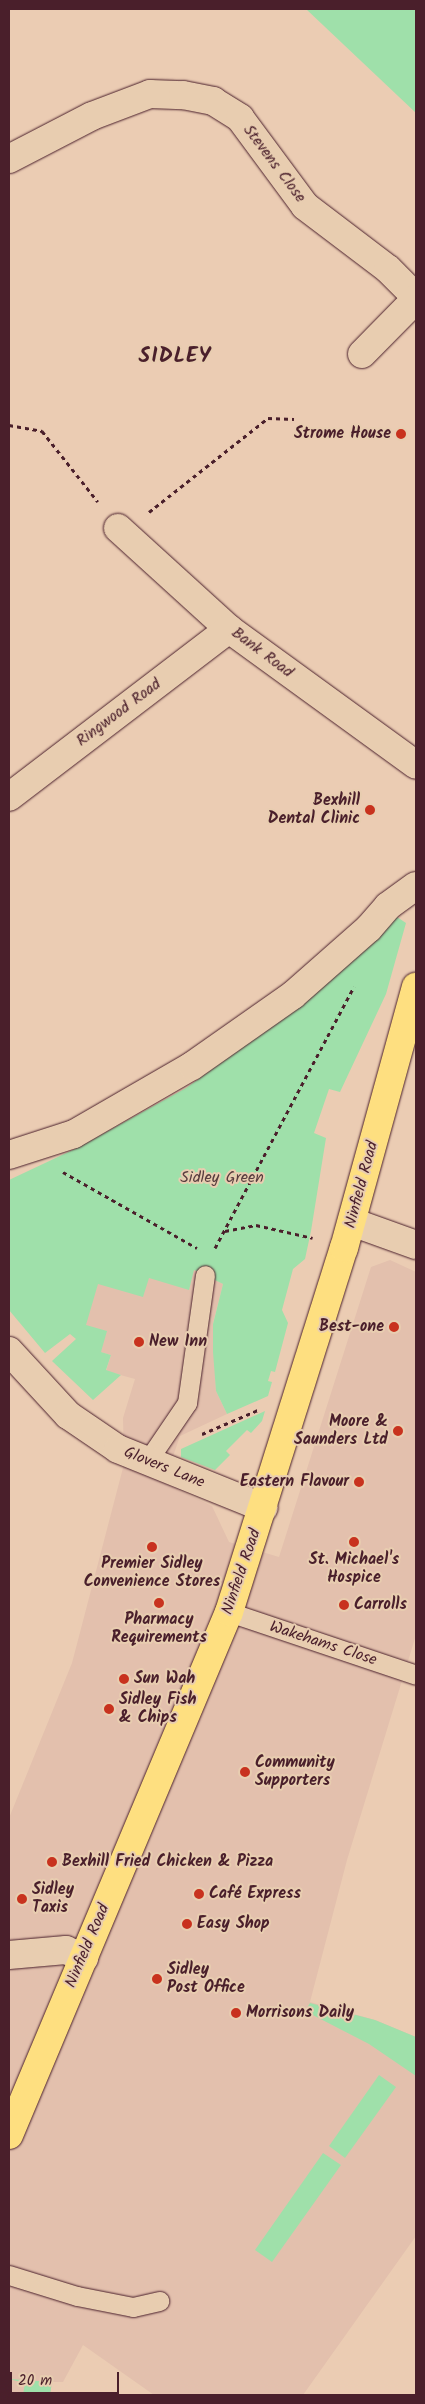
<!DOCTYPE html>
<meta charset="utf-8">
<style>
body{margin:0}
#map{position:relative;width:425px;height:2404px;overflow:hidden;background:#ebccb3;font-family:Kalam,sans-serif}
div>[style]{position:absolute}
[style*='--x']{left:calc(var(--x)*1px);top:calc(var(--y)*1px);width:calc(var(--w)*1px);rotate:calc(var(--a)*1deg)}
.built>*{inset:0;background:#e3c0ad}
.green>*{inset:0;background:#9fe0aa}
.path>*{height:3px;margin-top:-1.5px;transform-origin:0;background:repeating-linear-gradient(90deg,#4a1f2b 0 4px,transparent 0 8px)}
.roads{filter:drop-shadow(0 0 1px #4a1f2b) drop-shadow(0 0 1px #4a1f2b)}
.lane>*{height:19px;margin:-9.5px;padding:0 9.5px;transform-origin:9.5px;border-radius:9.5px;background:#e8cdb0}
.street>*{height:28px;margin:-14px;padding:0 14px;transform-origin:14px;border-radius:14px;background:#e8cdb0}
.primary>*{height:28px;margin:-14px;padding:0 14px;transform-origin:14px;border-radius:14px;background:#fedf80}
.dots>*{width:14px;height:14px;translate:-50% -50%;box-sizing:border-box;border:2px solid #e8cdb0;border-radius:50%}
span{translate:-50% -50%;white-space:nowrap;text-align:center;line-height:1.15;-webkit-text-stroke:4px #e8cdb0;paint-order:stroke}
.street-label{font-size:16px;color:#4a1f2b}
.poi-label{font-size:16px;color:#4a1f2b;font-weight:700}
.right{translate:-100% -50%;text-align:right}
.left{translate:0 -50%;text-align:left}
.park-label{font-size:16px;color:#573c3e}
.district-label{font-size:21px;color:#4a1f2b;font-weight:700;letter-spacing:1px}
.frame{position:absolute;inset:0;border:10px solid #4a1f2b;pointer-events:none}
.scale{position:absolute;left:10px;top:2372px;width:109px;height:22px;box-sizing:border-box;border:2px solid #4a1f2b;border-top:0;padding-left:6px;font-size:15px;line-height:18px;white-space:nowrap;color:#4a1f2b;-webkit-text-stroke:4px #e8cdb0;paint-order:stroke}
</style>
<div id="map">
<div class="built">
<i style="clip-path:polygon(390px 1260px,416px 1272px,416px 1635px,347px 1860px,310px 2002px,375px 2020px,416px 2037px,416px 2236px,303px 2395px,154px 2395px,83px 2345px,63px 2382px,52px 2382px,50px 2395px,9px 2395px,9px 1818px,72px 1663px,124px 1464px,123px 1418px,135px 1379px,106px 1371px,111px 1355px,101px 1352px,9px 1278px,194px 1270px,223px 1284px,213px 1323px,216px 1391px,227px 1414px,180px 1436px,164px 1483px,212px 1506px,229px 1542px,279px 1557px,371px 1267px)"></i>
</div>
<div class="green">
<i style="clip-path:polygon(306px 9px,416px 9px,416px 113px)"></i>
<i style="clip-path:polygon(394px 915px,406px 923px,386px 994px,340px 1092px,329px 1089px,314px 1133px,326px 1138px,311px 1231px,305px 1259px,293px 1269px,282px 1310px,288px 1323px,275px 1372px,271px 1371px,268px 1381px,272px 1382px,268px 1396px,227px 1414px,216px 1391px,213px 1352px,213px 1324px,223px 1284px,194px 1270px,189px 1290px,149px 1278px,143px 1297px,98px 1284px,86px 1325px,107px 1331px,101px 1352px,111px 1355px,106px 1370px,121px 1375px,93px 1400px,52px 1361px,76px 1339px,70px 1334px,45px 1353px,9px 1310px,9px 1180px,79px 1147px,186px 1088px,295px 1009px)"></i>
<i style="clip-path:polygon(265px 1411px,262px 1421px,251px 1433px,247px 1430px,226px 1451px,230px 1455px,215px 1470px,181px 1457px,181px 1449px)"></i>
<i style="clip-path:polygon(310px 2003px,375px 2020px,416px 2037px,416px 2076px,369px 2044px,305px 2011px)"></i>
<i style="clip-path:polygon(379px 2075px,396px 2087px,345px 2158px,329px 2146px)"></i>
<i style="clip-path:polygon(323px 2153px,341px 2165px,272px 2262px,255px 2250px)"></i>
<i style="clip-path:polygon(9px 2379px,52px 2382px,50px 2395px,23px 2395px,25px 2383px)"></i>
</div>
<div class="path">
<i style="--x:9;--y:425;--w:34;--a:10"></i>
<i style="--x:42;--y:431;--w:90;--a:51.7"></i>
<i style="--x:149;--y:512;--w:152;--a:-38.3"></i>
<i style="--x:268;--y:418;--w:26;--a:2"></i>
<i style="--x:63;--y:1172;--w:154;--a:29.6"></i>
<i style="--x:225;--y:1231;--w:32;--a:-11"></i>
<i style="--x:256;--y:1225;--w:58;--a:12.8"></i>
<i style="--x:215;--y:1248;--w:296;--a:-62"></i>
<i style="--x:202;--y:1434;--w:61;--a:-23.2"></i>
</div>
<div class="roads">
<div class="lane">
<i style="--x:146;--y:1463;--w:73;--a:-55.7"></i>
<i style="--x:187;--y:1403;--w:129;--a:-82"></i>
<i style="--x:229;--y:1612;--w:197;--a:18.6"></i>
<i style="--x:9;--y:2275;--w:71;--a:17.2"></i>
<i style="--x:77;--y:2296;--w:57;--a:11.1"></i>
<i style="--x:133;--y:2307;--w:27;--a:-13"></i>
</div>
<div class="street">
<i style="--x:9;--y:159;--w:93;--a:-27.4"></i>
<i style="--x:92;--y:116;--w:62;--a:-20.8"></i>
<i style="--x:150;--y:94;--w:33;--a:2"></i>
<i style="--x:183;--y:95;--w:31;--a:11"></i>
<i style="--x:213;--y:101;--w:32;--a:32"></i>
<i style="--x:240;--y:118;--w:109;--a:53.5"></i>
<i style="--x:305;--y:206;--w:104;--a:37.2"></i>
<i style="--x:388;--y:269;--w:40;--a:45"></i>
<i style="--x:362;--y:354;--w:77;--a:-45.5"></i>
<i style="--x:118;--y:528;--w:150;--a:42.3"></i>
<i style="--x:229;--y:629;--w:231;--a:36"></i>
<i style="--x:9;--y:797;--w:277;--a:-37.4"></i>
<i style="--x:9;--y:1155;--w:68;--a:-17.9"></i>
<i style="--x:74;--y:1134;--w:136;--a:-30"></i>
<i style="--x:192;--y:1066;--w:123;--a:-35.1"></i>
<i style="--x:293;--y:995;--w:101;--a:-41.4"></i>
<i style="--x:369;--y:928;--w:29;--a:-49"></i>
<i style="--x:388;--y:906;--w:34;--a:-36"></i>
<i style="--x:352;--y:1222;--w:68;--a:19.8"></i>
<i style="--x:9;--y:1351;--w:87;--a:47.3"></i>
<i style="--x:68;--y:1415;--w:60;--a:34.2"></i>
<i style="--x:118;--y:1449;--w:157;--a:22"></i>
<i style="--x:9;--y:1955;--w:57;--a:-5"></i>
<i style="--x:66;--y:1950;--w:20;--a:24"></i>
</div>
<div class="primary">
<i style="--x:9;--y:2135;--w:567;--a:-67.19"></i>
<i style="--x:229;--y:1612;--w:382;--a:-72.5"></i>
<i style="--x:344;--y:1248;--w:271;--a:-74.6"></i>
</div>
</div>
<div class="dots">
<i style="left:401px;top:434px;background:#c8321e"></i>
<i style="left:370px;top:810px;background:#c8321e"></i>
<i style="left:394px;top:1327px;background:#c8321e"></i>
<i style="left:139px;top:1342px;background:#c8321e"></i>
<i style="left:398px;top:1431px;background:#c8321e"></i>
<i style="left:359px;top:1482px;background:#c8321e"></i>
<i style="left:354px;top:1542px;background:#c8321e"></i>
<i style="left:152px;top:1547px;background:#c8321e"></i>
<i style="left:159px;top:1603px;background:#c8321e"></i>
<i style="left:344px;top:1605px;background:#c8321e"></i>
<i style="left:124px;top:1679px;background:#c8321e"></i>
<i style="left:109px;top:1709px;background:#c8321e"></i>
<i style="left:245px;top:1772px;background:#c8321e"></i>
<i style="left:52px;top:1862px;background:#c8321e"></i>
<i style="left:199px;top:1894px;background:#c8321e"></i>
<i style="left:22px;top:1899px;background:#c8321e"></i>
<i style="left:187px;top:1924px;background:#c8321e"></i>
<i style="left:157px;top:1979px;background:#c8321e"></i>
<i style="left:236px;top:2013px;background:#c8321e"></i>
</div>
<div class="street-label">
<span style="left:274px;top:164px;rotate:53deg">Stevens Close</span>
<span style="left:262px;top:653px;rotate:37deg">Bank Road</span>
<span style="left:119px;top:713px;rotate:-37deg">Ringwood Road</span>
<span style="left:362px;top:1185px;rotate:-75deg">Ninfield Road</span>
<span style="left:164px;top:1468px;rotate:22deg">Glovers Lane</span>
<span style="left:242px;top:1572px;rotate:-71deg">Ninfield Road</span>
<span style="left:323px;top:1644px;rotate:18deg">Wakehams Close</span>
<span style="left:88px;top:1946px;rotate:-67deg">Ninfield Road</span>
</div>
<div class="poi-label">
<span class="right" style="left:391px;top:434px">Strome House</span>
<span class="right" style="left:360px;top:810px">Bexhill<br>Dental Clinic</span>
<span class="right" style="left:384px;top:1327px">Best-one</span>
<span class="left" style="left:149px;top:1342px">New Inn</span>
<span class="right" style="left:388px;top:1431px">Moore &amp;<br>Saunders Ltd</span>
<span class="right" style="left:349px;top:1482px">Eastern Flavour</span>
<span style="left:354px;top:1569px">St. Michael's<br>Hospice</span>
<span style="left:152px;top:1573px">Premier Sidley<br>Convenience Stores</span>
<span class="left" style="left:354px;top:1605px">Carrolls</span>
<span style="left:159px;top:1629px">Pharmacy<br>Requirements</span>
<span class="left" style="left:134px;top:1679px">Sun Wah</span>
<span class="left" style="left:119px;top:1709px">Sidley Fish<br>&amp; Chips</span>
<span class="left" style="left:255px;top:1772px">Community<br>Supporters</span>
<span class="left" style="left:62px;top:1862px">Bexhill Fried Chicken &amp; Pizza</span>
<span class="left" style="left:32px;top:1899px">Sidley<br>Taxis</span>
<span class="left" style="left:209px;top:1894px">Café Express</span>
<span class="left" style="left:197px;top:1924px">Easy Shop</span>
<span class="left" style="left:167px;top:1979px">Sidley<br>Post Office</span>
<span class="left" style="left:246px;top:2013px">Morrisons Daily</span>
</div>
<div class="park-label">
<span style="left:222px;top:1178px">Sidley Green</span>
</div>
<div class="district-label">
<span style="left:175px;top:357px">SIDLEY</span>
</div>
<div class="frame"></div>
<div class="scale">20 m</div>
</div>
